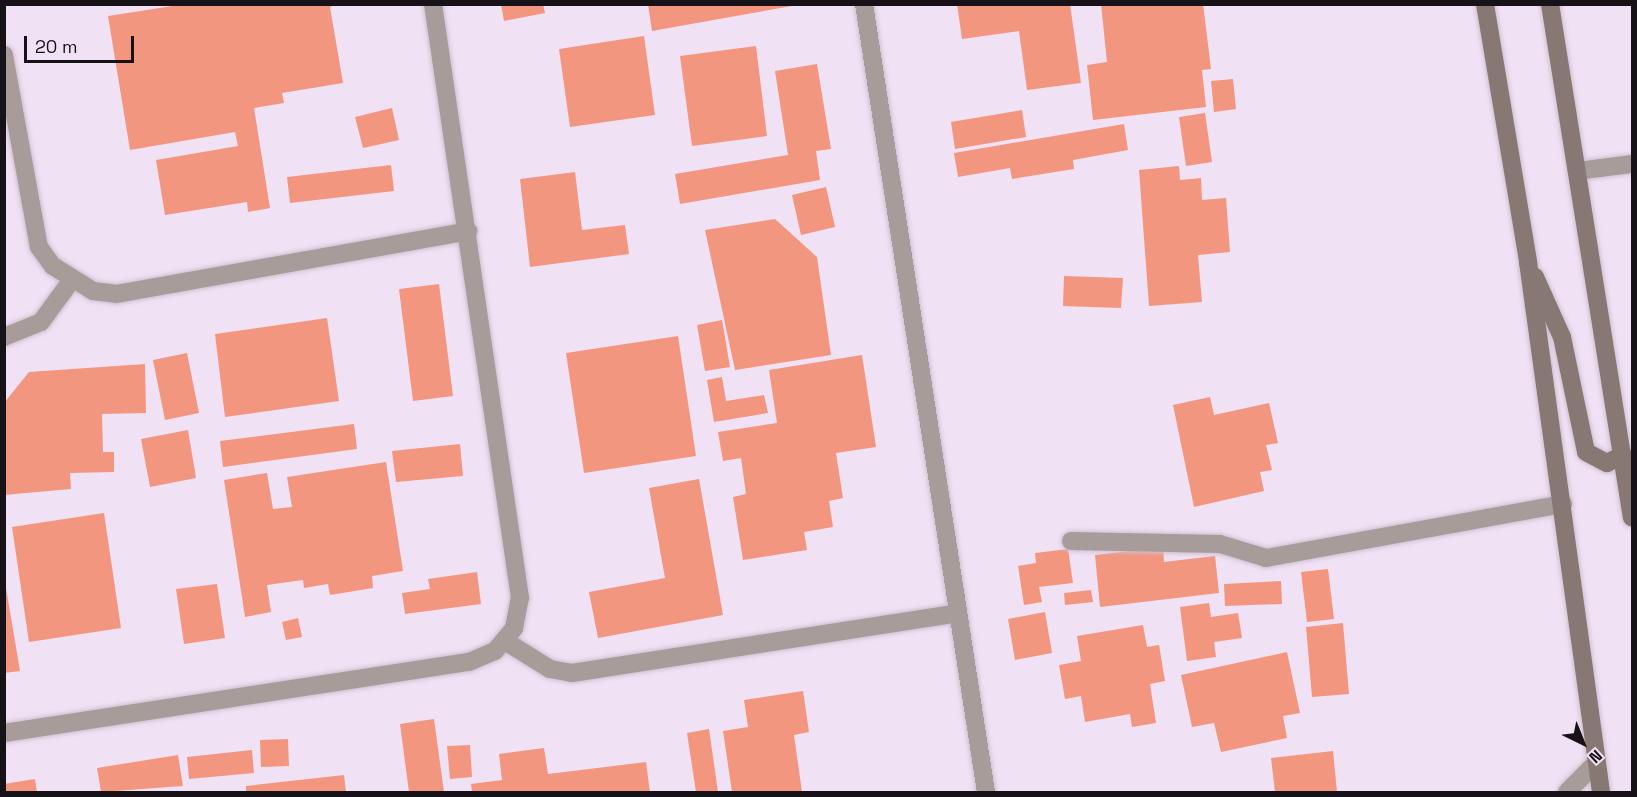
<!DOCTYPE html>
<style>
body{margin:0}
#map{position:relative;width:1637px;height:797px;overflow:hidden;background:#f1e1f4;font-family:"Space Grotesk",sans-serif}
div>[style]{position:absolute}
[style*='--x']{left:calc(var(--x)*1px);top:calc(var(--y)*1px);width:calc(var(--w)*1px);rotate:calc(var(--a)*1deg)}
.building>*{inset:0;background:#f29680}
.roads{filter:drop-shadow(0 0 2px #cec0d1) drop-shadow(0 0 2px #cec0d1)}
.service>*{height:18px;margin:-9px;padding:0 9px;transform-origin:9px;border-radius:9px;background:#a79c9a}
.minor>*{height:18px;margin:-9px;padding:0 9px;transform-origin:9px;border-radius:9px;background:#a79c9a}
.secondary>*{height:18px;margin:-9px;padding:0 9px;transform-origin:9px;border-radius:9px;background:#887874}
span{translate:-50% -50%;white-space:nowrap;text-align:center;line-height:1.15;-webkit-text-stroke:5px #f1e1f4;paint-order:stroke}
.frame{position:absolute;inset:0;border:6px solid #171218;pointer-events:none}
.north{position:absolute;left:1553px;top:713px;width:60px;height:60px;-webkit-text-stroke:4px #f1e1f4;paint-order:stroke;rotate:137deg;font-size:16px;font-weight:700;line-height:24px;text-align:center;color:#171218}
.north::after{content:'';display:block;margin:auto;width:21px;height:27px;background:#171218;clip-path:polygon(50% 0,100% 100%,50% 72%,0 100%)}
.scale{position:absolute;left:24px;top:36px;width:110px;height:27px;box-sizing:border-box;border:3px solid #171218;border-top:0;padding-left:8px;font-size:18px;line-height:21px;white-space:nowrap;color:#171218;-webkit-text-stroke:4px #f1e1f4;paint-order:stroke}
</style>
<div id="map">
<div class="building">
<i style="clip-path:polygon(501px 4px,543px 4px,545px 13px,504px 21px)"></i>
<i style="clip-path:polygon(648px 4px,791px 4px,792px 6px,652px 31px)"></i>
<i style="clip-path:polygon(957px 4px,1070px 4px,1081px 83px,1027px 90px,1019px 31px,962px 39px)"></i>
<i style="clip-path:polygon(1101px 4px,1203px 4px,1211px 69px,1202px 70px,1206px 107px,1093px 120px,1087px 65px,1107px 62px)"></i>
<i style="clip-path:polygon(179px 5px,336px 5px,330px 7px,343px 83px,282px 93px,284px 103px,254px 108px,270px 208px,248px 212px,247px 202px,165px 215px,156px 160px,238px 146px,235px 132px,130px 150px,108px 16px)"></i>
<i style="clip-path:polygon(644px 36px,655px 115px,570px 127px,559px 49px)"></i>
<i style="clip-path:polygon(756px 46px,767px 136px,692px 146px,680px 56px)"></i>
<i style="clip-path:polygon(817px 64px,831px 149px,816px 151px,820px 180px,680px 204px,675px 174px,788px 155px,775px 71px)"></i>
<i style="clip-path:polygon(1233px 79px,1236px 109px,1214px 112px,1211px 81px)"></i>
<i style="clip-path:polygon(392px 108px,399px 140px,363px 148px,355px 117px)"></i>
<i style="clip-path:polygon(1022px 110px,1026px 137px,955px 149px,951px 122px)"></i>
<i style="clip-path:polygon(1205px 113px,1212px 162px,1186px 166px,1179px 117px)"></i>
<i style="clip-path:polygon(1124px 124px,1128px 150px,1073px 160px,1074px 169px,1012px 179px,1010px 168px,958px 177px,954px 153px)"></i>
<i style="clip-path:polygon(391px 165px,394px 191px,290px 203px,287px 177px)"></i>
<i style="clip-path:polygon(1179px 166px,1180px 180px,1201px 178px,1202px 200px,1226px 198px,1230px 252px,1198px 255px,1202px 302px,1149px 306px,1139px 170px)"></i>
<i style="clip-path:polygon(575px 172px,582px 230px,625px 225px,629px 254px,530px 267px,520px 179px)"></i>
<i style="clip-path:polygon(826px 187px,835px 227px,801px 235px,792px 195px)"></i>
<i style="clip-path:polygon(775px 219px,817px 257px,831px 355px,735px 370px,705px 230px)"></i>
<i style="clip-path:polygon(1064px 276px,1123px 278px,1121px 308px,1063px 306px)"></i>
<i style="clip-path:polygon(439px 284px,453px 396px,413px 401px,399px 289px)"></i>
<i style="clip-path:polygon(327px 318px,339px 401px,225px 417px,215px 334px)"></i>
<i style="clip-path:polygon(722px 320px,730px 367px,705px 371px,697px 325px)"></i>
<i style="clip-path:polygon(678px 336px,696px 456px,584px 473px,566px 353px)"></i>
<i style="clip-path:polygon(187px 353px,199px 413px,165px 420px,153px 360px)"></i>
<i style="clip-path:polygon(862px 355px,876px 447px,836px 453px,843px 498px,829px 501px,833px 527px,804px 532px,807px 550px,743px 560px,733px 497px,746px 494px,741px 458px,723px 461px,718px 432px,777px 423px,769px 370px)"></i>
<i style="clip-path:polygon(145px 364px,146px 413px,102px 414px,103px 452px,114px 452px,114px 472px,70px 473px,71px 489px,4px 495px,4px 403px,29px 372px)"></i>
<i style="clip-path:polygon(722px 377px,726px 401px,764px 395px,768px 413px,714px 422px,707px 380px)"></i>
<i style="clip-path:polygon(1210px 397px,1214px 415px,1269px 403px,1278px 443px,1266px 445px,1272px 470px,1260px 472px,1264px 491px,1194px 507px,1173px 405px)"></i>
<i style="clip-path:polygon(354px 424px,357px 449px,223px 467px,220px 441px)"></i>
<i style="clip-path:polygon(188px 430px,196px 478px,150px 487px,141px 439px)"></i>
<i style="clip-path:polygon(460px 444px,463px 476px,396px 482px,392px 451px)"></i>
<i style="clip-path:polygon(386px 462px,403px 571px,372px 576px,373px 588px,330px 595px,328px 584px,304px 588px,303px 580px,267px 585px,271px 612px,245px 617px,224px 480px,267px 473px,273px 509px,292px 507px,287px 477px)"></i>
<i style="clip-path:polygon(699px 479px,723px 615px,598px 638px,589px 592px,665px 578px,649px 488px)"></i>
<i style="clip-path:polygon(104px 513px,121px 628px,29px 642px,12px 527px)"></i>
<i style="clip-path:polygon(1163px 547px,1164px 562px,1215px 556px,1219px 593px,1100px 607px,1095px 555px)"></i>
<i style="clip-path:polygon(1068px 549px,1073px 583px,1039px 587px,1042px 602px,1024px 605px,1018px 566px,1036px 563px,1035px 553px)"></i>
<i style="clip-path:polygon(1328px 569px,1334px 619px,1307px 622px,1301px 572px)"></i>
<i style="clip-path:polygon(477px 572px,481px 604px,405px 614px,402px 593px,430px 589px,428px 579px)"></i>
<i style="clip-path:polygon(4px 576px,20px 671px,4px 673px)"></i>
<i style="clip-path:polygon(1281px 581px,1282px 604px,1225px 606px,1224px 584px)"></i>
<i style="clip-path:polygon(217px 584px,225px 638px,184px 644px,176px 589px)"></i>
<i style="clip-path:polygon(1091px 590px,1093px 602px,1065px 605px,1064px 593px)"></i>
<i style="clip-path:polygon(1209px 603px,1211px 617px,1238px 613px,1242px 638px,1214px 642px,1216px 657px,1187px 661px,1180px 607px)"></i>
<i style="clip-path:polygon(1045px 612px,1052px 653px,1015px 660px,1008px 619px)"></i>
<i style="clip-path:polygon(298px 618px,302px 637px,286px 640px,282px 622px)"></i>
<i style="clip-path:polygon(1343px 623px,1349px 694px,1312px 697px,1306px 627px)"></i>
<i style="clip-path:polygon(1143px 625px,1147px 647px,1159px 645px,1165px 681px,1150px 684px,1156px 723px,1132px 727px,1130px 714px,1085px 722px,1081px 696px,1065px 699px,1059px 665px,1081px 661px,1077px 636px)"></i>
<i style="clip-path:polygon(1287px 652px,1300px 713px,1283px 716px,1287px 738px,1221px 752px,1214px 723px,1192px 727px,1181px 675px)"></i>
<i style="clip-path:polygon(803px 691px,809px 732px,794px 735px,802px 792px,732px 792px,723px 731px,748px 727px,744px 700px)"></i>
<i style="clip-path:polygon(434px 719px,444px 792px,409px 792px,400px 724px)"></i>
<i style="clip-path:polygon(709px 729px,718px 792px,696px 792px,687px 733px)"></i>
<i style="clip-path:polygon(288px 739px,289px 766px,261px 767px,260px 740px)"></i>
<i style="clip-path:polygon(470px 745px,472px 777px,450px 779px,447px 746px)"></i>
<i style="clip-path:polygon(544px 748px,548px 774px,646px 762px,650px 792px,472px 792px,471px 784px,502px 780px,499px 754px)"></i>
<i style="clip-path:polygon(252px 750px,254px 773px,189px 779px,187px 757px)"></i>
<i style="clip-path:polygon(1333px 751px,1337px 792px,1275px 792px,1271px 758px)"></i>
<i style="clip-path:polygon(178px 755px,183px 786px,101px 792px,97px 768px)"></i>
<i style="clip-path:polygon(344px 775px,346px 792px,246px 792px,246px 786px)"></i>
<i style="clip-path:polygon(35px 779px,37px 792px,4px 792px,4px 784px)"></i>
</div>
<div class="roads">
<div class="service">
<i style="--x:4;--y:337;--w:40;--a:-22"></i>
<i style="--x:41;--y:322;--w:51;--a:-53.8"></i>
<i style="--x:505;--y:641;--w:53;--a:31.9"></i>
<i style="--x:550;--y:669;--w:22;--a:10"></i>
<i style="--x:572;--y:673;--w:388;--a:-8.8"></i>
</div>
<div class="minor">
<i style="--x:864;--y:4;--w:797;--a:81.2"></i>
<i style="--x:4;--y:55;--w:195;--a:79.7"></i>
<i style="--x:39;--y:247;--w:24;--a:54"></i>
<i style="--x:53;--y:266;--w:47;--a:32"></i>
<i style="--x:93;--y:291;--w:23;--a:7"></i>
<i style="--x:116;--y:294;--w:358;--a:-10.1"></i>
<i style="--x:1577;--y:171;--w:55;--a:-7.3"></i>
<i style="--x:1071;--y:541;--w:149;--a:1.2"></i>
<i style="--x:1220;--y:544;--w:48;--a:16.9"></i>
<i style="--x:1266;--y:558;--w:302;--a:-10.3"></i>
<i style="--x:4;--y:733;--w:470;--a:-8.7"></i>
<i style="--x:469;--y:662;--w:28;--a:-23"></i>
<i style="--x:495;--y:651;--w:30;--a:-50"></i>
<i style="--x:514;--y:628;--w:31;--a:-79"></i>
<i style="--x:520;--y:598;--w:600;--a:-98.33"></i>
<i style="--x:1567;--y:792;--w:42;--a:-45"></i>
</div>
<div class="secondary">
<i style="--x:1485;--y:4;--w:262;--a:80.5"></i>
<i style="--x:1528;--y:262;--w:535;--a:82.16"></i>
<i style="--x:1550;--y:4;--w:520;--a:80.94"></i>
<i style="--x:1535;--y:277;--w:66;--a:65.8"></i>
<i style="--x:1562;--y:337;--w:117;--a:78.2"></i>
<i style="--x:1586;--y:452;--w:24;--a:28"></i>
<i style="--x:1607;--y:463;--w:18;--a:-27"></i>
</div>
</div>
<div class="frame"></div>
<div class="north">N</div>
<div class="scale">20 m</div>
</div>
